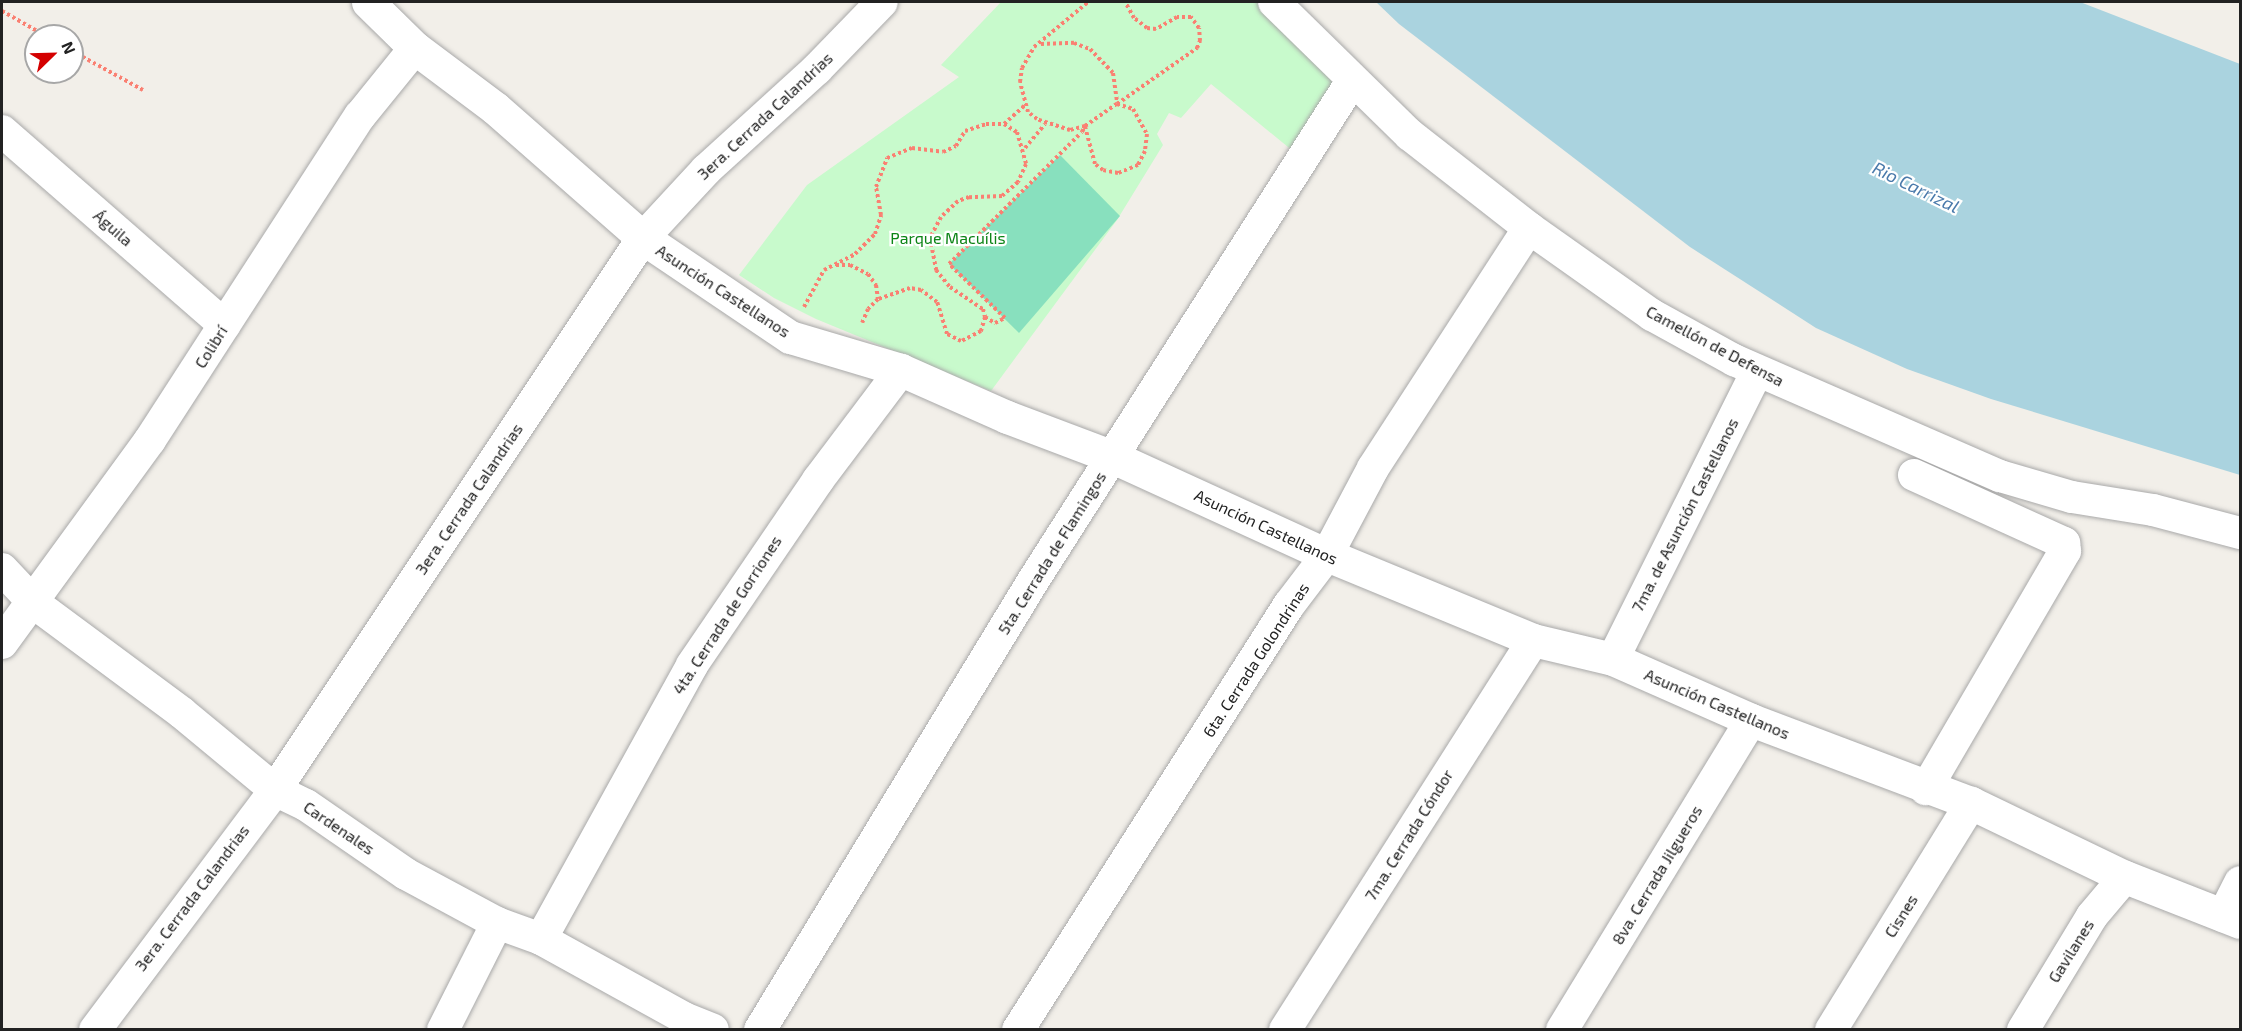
<!DOCTYPE html>
<meta charset="utf-8">
<style>
body{margin:0}
#map{position:relative;width:2242px;height:1031px;overflow:hidden;background:#f2efe9;font-family:"Exo 2",sans-serif}
div>[style]{position:absolute}
[style*='--x']{left:calc(var(--x)*1px);top:calc(var(--y)*1px);width:calc(var(--w)*1px);rotate:calc(var(--a)*1deg)}
.park>*{inset:0;background:#c8facc}
.pitch>*{inset:0;background:#88e0be}
.water>*{inset:0;background:#aad3df}
.path>*{height:4px;margin-top:-2px;transform-origin:0;background:repeating-linear-gradient(90deg,#fa8072 0 3px,transparent 0 6px)}
.roads{filter:drop-shadow(0 0 2px #a9a9a9) drop-shadow(0 0 2px #a9a9a9)}
.minor>*{height:32px;margin:-16px;padding:0 16px;transform-origin:16px;border-radius:16px;background:#fff}
.tertiary>*{height:33px;margin:-16.5px;padding:0 16.5px;transform-origin:16.5px;border-radius:16.5px;background:#fff}
span{translate:-50% -50%;white-space:nowrap;text-align:center;line-height:1.15;-webkit-text-stroke:4.5px #fff;paint-order:stroke}
.street-label{font-size:16px;color:#222}
.park-label{font-size:16px;color:#0c8416}
.water-label{font-size:18px;color:#4a7aab;font-style:italic}
.frame{position:absolute;inset:0;border:3px solid #222;pointer-events:none}
.north{position:absolute;left:24px;top:24px;width:60px;height:60px;box-sizing:border-box;background:#fff;border:2px solid #a7a7a7;border-radius:50%;rotate:67deg;font-size:16px;font-weight:700;line-height:24px;text-align:center;color:#222}
.north::after{content:'';display:block;margin:auto;width:21px;height:27px;background:#d40000;clip-path:polygon(50% 0,100% 100%,50% 72%,0 100%)}
</style>
<div id="map">
<div class="park">
<i style="clip-path:polygon(1001px 2px,1258px 2px,1345px 82px,1299px 156px,1211px 84px,1181px 118px,1169px 113px,1157px 134px,1163px 145px,1117px 220px,991px 391px,816px 319px,774px 298px,739px 275px,807px 185px,959px 77px,941px 65px)"></i>
</div>
<div class="pitch">
<i style="clip-path:polygon(1060px 155px,1120px 216px,1019px 333px,949px 264px)"></i>
</div>
<div class="water">
<i style="clip-path:polygon(1376px 2px,2080px 2px,2240px 64px,2240px 475px,1991px 399px,1907px 369px,1816px 328px,1690px 247px,1399px 24px)"></i>
</div>
<div class="path">
<i style="--x:2;--y:11;--w:51;--a:29.6"></i>
<i style="--x:1041;--y:44;--w:33;--a:-2"></i>
<i style="--x:1074;--y:43;--w:17;--a:21"></i>
<i style="--x:1090;--y:49;--w:33;--a:46"></i>
<i style="--x:1113;--y:73;--w:30;--a:82"></i>
<i style="--x:72;--y:51;--w:81;--a:28.8"></i>
<i style="--x:1117;--y:104;--w:98;--a:-35"></i>
<i style="--x:1197;--y:48;--w:8;--a:-67"></i>
<i style="--x:1200;--y:41;--w:13;--a:-94"></i>
<i style="--x:1199;--y:28;--w:14;--a:-126"></i>
<i style="--x:1191;--y:17;--w:14;--a:180"></i>
<i style="--x:1177;--y:17;--w:24;--a:150"></i>
<i style="--x:1156;--y:29;--w:9;--a:-174"></i>
<i style="--x:1147;--y:28;--w:16;--a:-142"></i>
<i style="--x:1134;--y:18;--w:18;--a:-119"></i>
<i style="--x:1117;--y:104;--w:17;--a:17"></i>
<i style="--x:1133;--y:109;--w:29;--a:61"></i>
<i style="--x:1147;--y:134;--w:17;--a:97"></i>
<i style="--x:1145;--y:151;--w:16;--a:117"></i>
<i style="--x:1138;--y:165;--w:22;--a:158"></i>
<i style="--x:1118;--y:173;--w:15;--a:-169"></i>
<i style="--x:1103;--y:170;--w:10;--a:-143"></i>
<i style="--x:1095;--y:164;--w:39;--a:-105"></i>
<i style="--x:1085;--y:126;--w:39;--a:-35"></i>
<i style="--x:1004;--y:124;--w:28;--a:-42"></i>
<i style="--x:1025;--y:148;--w:31;--a:-50"></i>
<i style="--x:836;--y:265;--w:14;--a:0"></i>
<i style="--x:850;--y:265;--w:20;--a:27"></i>
<i style="--x:868;--y:274;--w:14;--a:54"></i>
<i style="--x:876;--y:285;--w:14;--a:82"></i>
<i style="--x:804;--y:307;--w:42;--a:-61.6"></i>
<i style="--x:824;--y:270;--w:35;--a:-27"></i>
<i style="--x:855;--y:254;--w:28;--a:-45"></i>
<i style="--x:875;--y:234;--w:20;--a:-72"></i>
<i style="--x:881;--y:215;--w:28;--a:-100"></i>
<i style="--x:876;--y:187;--w:31;--a:-69"></i>
<i style="--x:887;--y:158;--w:27;--a:-22"></i>
<i style="--x:912;--y:148;--w:31;--a:7"></i>
<i style="--x:943;--y:152;--w:14;--a:-25"></i>
<i style="--x:956;--y:146;--w:17;--a:-59"></i>
<i style="--x:965;--y:131;--w:22;--a:-18"></i>
<i style="--x:986;--y:124;--w:18;--a:0"></i>
<i style="--x:1004;--y:124;--w:15;--a:32"></i>
<i style="--x:1017;--y:132;--w:33;--a:74"></i>
<i style="--x:1026;--y:164;--w:20;--a:114"></i>
<i style="--x:1018;--y:182;--w:21;--a:139"></i>
<i style="--x:1002;--y:196;--w:33;--a:178"></i>
<i style="--x:969;--y:197;--w:12;--a:160"></i>
<i style="--x:958;--y:201;--w:23;--a:137"></i>
<i style="--x:941;--y:217;--w:24;--a:118"></i>
<i style="--x:930;--y:238;--w:33;--a:79"></i>
<i style="--x:936;--y:270;--w:22;--a:51"></i>
<i style="--x:950;--y:287;--w:40;--a:34"></i>
<i style="--x:983;--y:309;--w:8;--a:76"></i>
<i style="--x:985;--y:317;--w:15;--a:106"></i>
<i style="--x:981;--y:331;--w:22;--a:153"></i>
<i style="--x:961;--y:341;--w:16;--a:-153"></i>
<i style="--x:947;--y:334;--w:34;--a:-107"></i>
<i style="--x:937;--y:302;--w:20;--a:-143"></i>
<i style="--x:921;--y:290;--w:11;--a:-170"></i>
<i style="--x:910;--y:288;--w:34;--a:161"></i>
<i style="--x:878;--y:299;--w:14;--a:135"></i>
<i style="--x:868;--y:309;--w:15;--a:113"></i>
<i style="--x:985;--y:317;--w:12;--a:31"></i>
<i style="--x:995;--y:323;--w:11;--a:-27"></i>
<i style="--x:1005;--y:318;--w:78;--a:-136"></i>
<i style="--x:949;--y:264;--w:187;--a:-44.8"></i>
<i style="--x:1082;--y:132;--w:7;--a:-63"></i>
<i style="--x:1085;--y:126;--w:16;--a:165"></i>
<i style="--x:1070;--y:130;--w:35;--a:-162"></i>
<i style="--x:1037;--y:119;--w:11;--a:-142"></i>
<i style="--x:1028;--y:112;--w:31;--a:-105"></i>
<i style="--x:1020;--y:82;--w:14;--a:-82"></i>
<i style="--x:1022;--y:68;--w:24;--a:-60"></i>
<i style="--x:1034;--y:47;--w:70;--a:-39.8"></i>
</div>
<div class="roads">
<div class="minor">
<i style="--x:1274;--y:2;--w:190;--a:44.4"></i>
<i style="--x:1410;--y:135;--w:151;--a:38"></i>
<i style="--x:1529;--y:228;--w:151;--a:35.3"></i>
<i style="--x:1652;--y:315;--w:94;--a:28.8"></i>
<i style="--x:1734;--y:360;--w:290;--a:23.6"></i>
<i style="--x:2000;--y:476;--w:75;--a:16.3"></i>
<i style="--x:2072;--y:497;--w:82;--a:9.1"></i>
<i style="--x:2153;--y:510;--w:90;--a:14.8"></i>
<i style="--x:2;--y:131;--w:295;--a:41.1"></i>
<i style="--x:1914;--y:475;--w:165;--a:24.4"></i>
<i style="--x:2064;--y:543;--w:8;--a:83"></i>
<i style="--x:2065;--y:551;--w:276;--a:120.3"></i>
<i style="--x:2;--y:569;--w:47;--a:46.7"></i>
<i style="--x:34;--y:603;--w:184;--a:36.6"></i>
<i style="--x:182;--y:713;--w:121;--a:39.6"></i>
<i style="--x:275;--y:790;--w:34;--a:26"></i>
<i style="--x:306;--y:805;--w:121;--a:34.6"></i>
<i style="--x:406;--y:874;--w:103;--a:28.3"></i>
<i style="--x:497;--y:923;--w:47;--a:20"></i>
<i style="--x:541;--y:939;--w:163;--a:28.9"></i>
<i style="--x:684;--y:1018;--w:31;--a:22"></i>
<i style="--x:2;--y:643;--w:251;--a:-53.9"></i>
<i style="--x:150;--y:440;--w:386;--a:-57.1"></i>
<i style="--x:360;--y:116;--w:87;--a:-51"></i>
<i style="--x:1613;--y:659;--w:322;--a:-63.4"></i>
<i style="--x:2223;--y:916;--w:38;--a:-63"></i>
<i style="--x:541;--y:939;--w:313;--a:-61.1"></i>
<i style="--x:692;--y:665;--w:224;--a:-55.7"></i>
<i style="--x:818;--y:480;--w:138;--a:-53"></i>
<i style="--x:95;--y:1030;--w:300;--a:-53.1"></i>
<i style="--x:275;--y:790;--w:663;--a:-56.31"></i>
<i style="--x:643;--y:238;--w:93;--a:-47.2"></i>
<i style="--x:706;--y:170;--w:150;--a:-42.3"></i>
<i style="--x:817;--y:69;--w:93;--a:-45.9"></i>
<i style="--x:443;--y:1030;--w:120;--a:-63.2"></i>
<i style="--x:760;--y:1030;--w:525;--a:-58.7"></i>
<i style="--x:1033;--y:581;--w:593;--a:-57.46"></i>
<i style="--x:1018;--y:1030;--w:504;--a:-57.48"></i>
<i style="--x:1289;--y:605;--w:63;--a:-52.8"></i>
<i style="--x:1327;--y:555;--w:98;--a:-62.1"></i>
<i style="--x:1373;--y:468;--w:286;--a:-57"></i>
<i style="--x:1285;--y:1030;--w:462;--a:-57.5"></i>
<i style="--x:1562;--y:1030;--w:363;--a:-58.6"></i>
<i style="--x:1831;--y:1030;--w:267;--a:-58.3"></i>
<i style="--x:2023;--y:1030;--w:133;--a:-58.8"></i>
<i style="--x:2092;--y:916;--w:51;--a:-49.8"></i>
</div>
<div class="tertiary">
<i style="--x:368;--y:2;--w:66;--a:44.4"></i>
<i style="--x:415;--y:48;--w:100;--a:36.9"></i>
<i style="--x:495;--y:108;--w:197;--a:41.3"></i>
<i style="--x:643;--y:238;--w:177;--a:34"></i>
<i style="--x:790;--y:337;--w:116;--a:16.6"></i>
<i style="--x:901;--y:370;--w:116;--a:23.9"></i>
<i style="--x:1007;--y:417;--w:113;--a:20.7"></i>
<i style="--x:1113;--y:457;--w:235;--a:24.6"></i>
<i style="--x:1327;--y:555;--w:223;--a:22.4"></i>
<i style="--x:1533;--y:640;--w:82;--a:13.4"></i>
<i style="--x:1613;--y:659;--w:151;--a:23.8"></i>
<i style="--x:1751;--y:720;--w:235;--a:20.7"></i>
<i style="--x:1971;--y:803;--w:171;--a:25.7"></i>
<i style="--x:2125;--y:877;--w:123;--a:21.4"></i>
</div>
</div>
<div class="street-label">
<span style="left:765px;top:116px;rotate:-43deg">3era. Cerrada Calandrias</span>
<span style="left:113px;top:228px;rotate:41deg">Águila</span>
<span style="left:723px;top:291px;rotate:33deg">Asunción Castellanos</span>
<span style="left:1715px;top:346px;rotate:28deg">Camellón de Defensa</span>
<span style="left:211px;top:347px;rotate:-58deg">Colibrí</span>
<span style="left:469px;top:499px;rotate:-56deg">3era. Cerrada Calandrias</span>
<span style="left:1685px;top:515px;rotate:-63deg">7ma. de Asunción Castellanos</span>
<span style="left:1266px;top:527px;rotate:25deg">Asunción Castellanos</span>
<span style="left:1052px;top:553px;rotate:-58deg">5ta. Cerrada de Flamingos</span>
<span style="left:727px;top:615px;rotate:-57deg">4ta. Cerrada de Gorriones</span>
<span style="left:1256px;top:660px;rotate:-57deg">6ta. Cerrada Golondrinas</span>
<span style="left:1717px;top:704px;rotate:23deg">Asunción Castellanos</span>
<span style="left:339px;top:828px;rotate:34deg">Cardenales</span>
<span style="left:1409px;top:835px;rotate:-58deg">7ma. Cerrada Cóndor</span>
<span style="left:1657px;top:875px;rotate:-59deg">8va. Cerrada Jilgueros</span>
<span style="left:192px;top:898px;rotate:-53deg">3era. Cerrada Calandrias</span>
<span style="left:1901px;top:916px;rotate:-58deg">Cisnes</span>
<span style="left:2071px;top:951px;rotate:-58deg">Gavilanes</span>
</div>
<div class="park-label">
<span style="left:948px;top:238px">Parque Macuílis</span>
</div>
<div class="water-label">
<span style="left:1916px;top:187px;rotate:26deg">Rio Carrizal</span>
</div>
<div class="frame"></div>
<div class="north">N</div>
</div>
